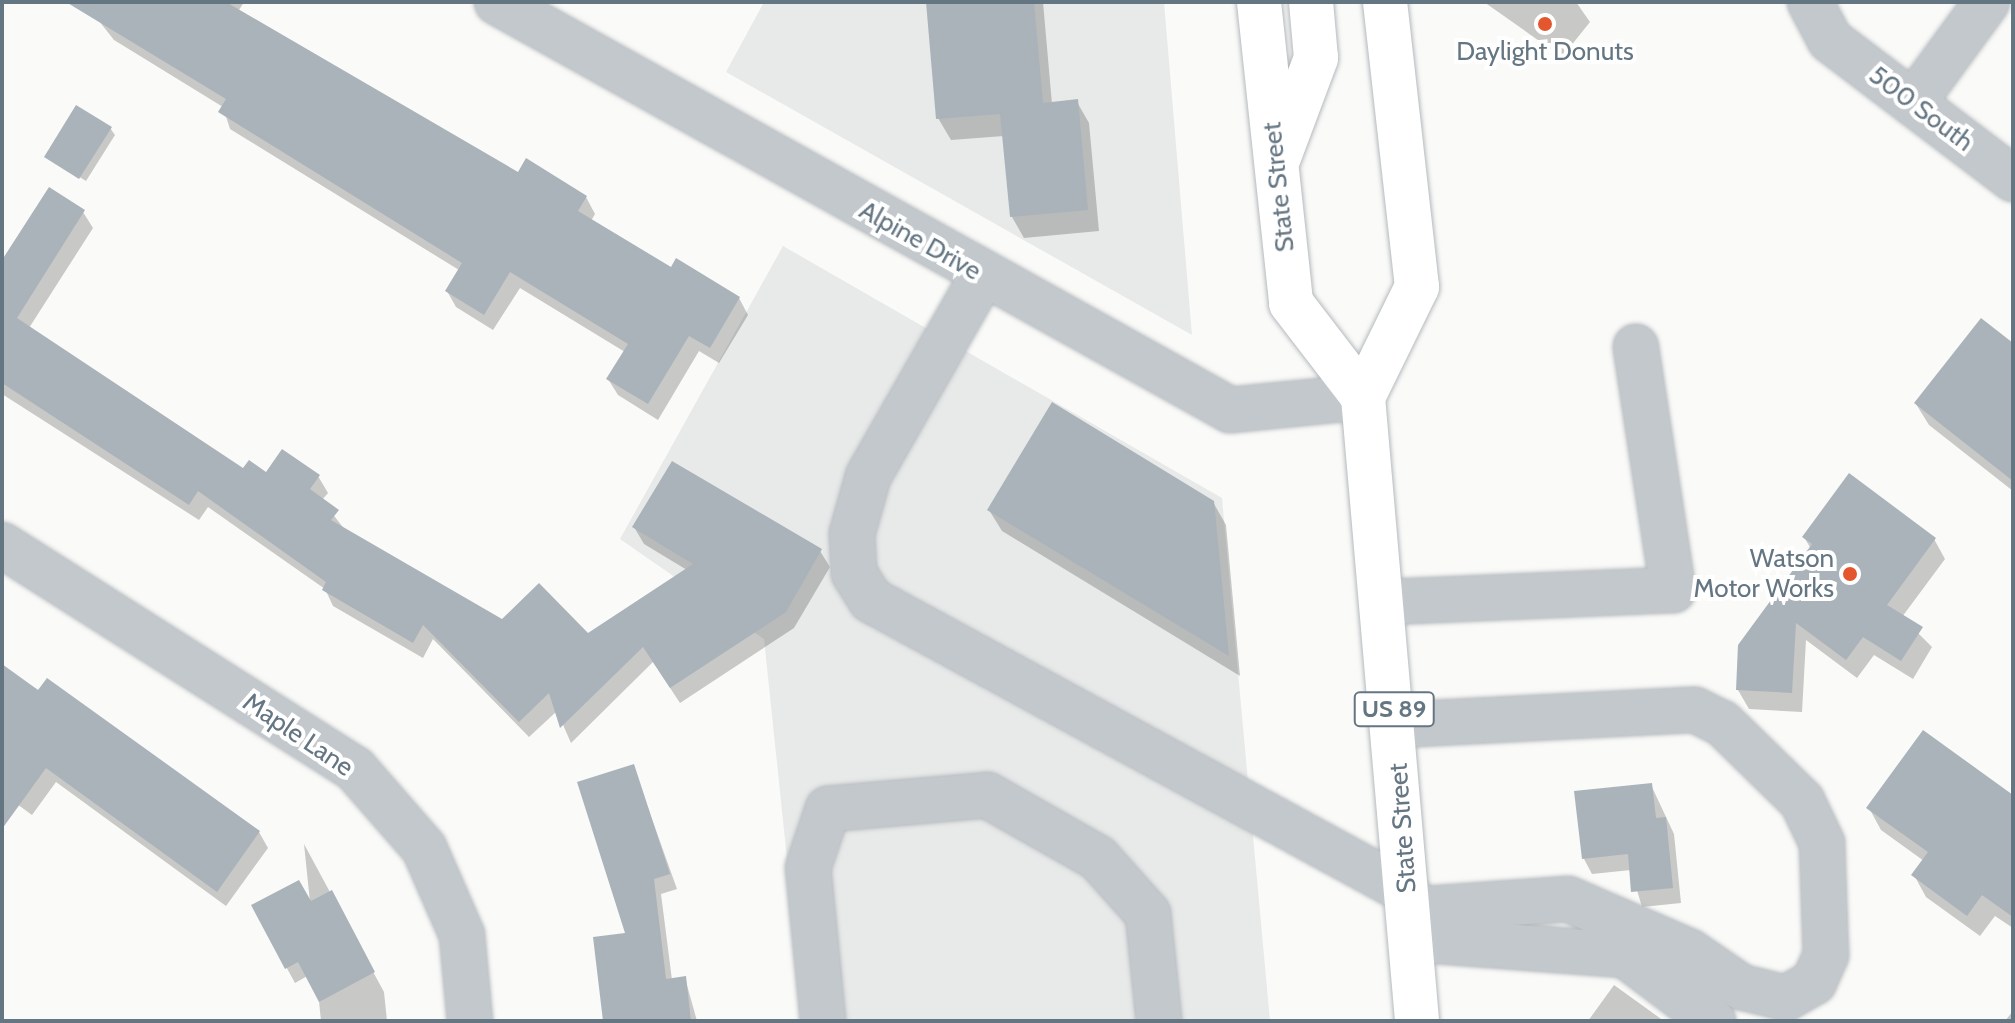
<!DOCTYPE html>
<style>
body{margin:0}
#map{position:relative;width:2015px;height:1023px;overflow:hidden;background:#fafaf8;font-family:Cabin,sans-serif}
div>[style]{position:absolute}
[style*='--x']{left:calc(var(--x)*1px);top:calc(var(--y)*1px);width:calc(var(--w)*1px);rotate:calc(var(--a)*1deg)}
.built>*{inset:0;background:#e8e9e9}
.shadow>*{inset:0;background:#0003}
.building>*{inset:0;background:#aab3b9}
.roads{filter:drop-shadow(0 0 2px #b5babe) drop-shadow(0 0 2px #b5babe)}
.minor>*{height:44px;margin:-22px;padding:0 22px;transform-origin:22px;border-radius:22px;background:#c3c8cc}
.major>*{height:44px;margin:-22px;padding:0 22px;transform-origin:22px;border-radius:22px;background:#fff}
.dots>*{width:22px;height:22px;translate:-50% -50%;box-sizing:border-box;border:4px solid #fff;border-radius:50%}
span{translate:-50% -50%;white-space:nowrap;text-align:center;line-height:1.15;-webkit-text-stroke:8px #fff;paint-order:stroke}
.shield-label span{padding:2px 6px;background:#fff;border:2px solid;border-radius:6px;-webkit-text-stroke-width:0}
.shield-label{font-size:24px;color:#657683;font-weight:700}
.poi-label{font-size:26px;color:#657683}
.right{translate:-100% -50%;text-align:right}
.street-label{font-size:26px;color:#657683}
.frame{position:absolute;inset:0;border:4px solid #657683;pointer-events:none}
</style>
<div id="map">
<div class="built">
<i style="clip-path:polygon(764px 2px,1164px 2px,1192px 335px,726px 72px)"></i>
<i style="clip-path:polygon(783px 246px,1222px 498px,1270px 1021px,804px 1021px,764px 639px,620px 539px)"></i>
</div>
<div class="shadow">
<i style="clip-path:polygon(84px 2px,244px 2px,239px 10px,518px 174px,586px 197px,595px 214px,591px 221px,671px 269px,739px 298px,748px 315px,719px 363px,699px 351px,658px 420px,618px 395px,608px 379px,625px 352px,520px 288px,493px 330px,456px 307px,447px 291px,459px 270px,230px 129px,223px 107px,114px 40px)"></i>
<i style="clip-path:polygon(928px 2px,1043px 2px,1052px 104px,1077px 102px,1089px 123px,1099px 231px,1024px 238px,1012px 217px,1004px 136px,951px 140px,938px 118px)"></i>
<i style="clip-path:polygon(1484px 2px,1576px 2px,1590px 22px,1562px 57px)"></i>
<i style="clip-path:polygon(110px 128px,115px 135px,86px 181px,47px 157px)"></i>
<i style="clip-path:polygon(83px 212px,93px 228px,29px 328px,244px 471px,318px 476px,328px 493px,322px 500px,345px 530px,503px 621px,588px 635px,687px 570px,644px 544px,634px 527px,820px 551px,830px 567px,794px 628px,680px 703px,653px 662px,571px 743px,557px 711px,529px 737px,433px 639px,423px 658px,333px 606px,325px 589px,208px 507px,199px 520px,2px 394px,2px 264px)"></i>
<i style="clip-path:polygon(2013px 346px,2013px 491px,1929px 425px,1916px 404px)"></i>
<i style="clip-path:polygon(1213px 502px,1226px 525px,1240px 676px,1002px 531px,989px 510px)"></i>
<i style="clip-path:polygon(1804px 537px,1934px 539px,1945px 559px,1902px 617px,1932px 647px,1913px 679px,1874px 655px,1857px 678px,1806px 640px,1802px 712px,1749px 709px,1738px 690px,1811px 549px)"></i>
<i style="clip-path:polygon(2px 667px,259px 832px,268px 848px,226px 906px,56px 782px,32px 815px,2px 793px)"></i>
<i style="clip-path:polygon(633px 766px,677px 889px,661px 894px,672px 980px,685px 978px,697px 1021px,606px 1021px,628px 935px)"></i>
<i style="clip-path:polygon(1651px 785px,1674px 834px,1681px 903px,1642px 907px,1631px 870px,1592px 874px,1584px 859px)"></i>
<i style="clip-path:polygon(2013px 798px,2013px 928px,1995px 916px,1980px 936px,1926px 897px,1914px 875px,1924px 861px,1881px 830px,1869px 808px)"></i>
<i style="clip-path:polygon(304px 844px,384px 992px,387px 1021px,321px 1021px,316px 971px,295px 983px,253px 906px,310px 902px)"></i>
<i style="clip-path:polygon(1614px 985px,1664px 1021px,1588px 1021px)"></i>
<i style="clip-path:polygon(2013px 1011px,2013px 1021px,2005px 1021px)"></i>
</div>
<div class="building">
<i style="clip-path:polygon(66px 2px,226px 2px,518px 172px,526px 158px,587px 196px,578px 211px,671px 267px,676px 258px,740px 297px,710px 348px,689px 336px,648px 404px,606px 379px,628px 344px,510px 272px,484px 315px,445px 291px,462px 263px,218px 112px,226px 99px)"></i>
<i style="clip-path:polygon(926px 2px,1034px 2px,1043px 103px,1078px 99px,1088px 210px,1010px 217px,1000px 114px,936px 119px)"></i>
<i style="clip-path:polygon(76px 105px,112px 127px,79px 179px,44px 157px)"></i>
<i style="clip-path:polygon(49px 187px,85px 210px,17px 318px,243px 468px,249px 460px,266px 472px,282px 449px,320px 475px,310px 489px,339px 510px,331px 520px,502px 619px,539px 583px,588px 633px,693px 564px,632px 527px,672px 461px,822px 549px,786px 612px,670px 688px,643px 647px,560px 728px,549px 693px,519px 722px,423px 625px,413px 643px,322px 590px,326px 582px,198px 491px,189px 505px,2px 383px,2px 260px)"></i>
<i style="clip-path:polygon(1981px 318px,2013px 343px,2013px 481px,1914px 403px)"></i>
<i style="clip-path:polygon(1052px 402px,1214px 501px,1229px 656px,987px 510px)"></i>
<i style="clip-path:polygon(1849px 473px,1936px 538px,1887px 605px,1923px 627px,1901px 661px,1863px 637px,1846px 660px,1796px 623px,1792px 693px,1736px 690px,1738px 645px,1812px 544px,1802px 537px)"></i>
<i style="clip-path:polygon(2px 664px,38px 690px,47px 678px,260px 831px,217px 892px,46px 768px,2px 829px)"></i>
<i style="clip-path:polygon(1923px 730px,2013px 795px,2013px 917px,1982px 895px,1967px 916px,1911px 875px,1928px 852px,1866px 808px)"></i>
<i style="clip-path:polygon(634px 764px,670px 874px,654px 879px,666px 979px,686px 976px,691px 1021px,603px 1021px,593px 937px,625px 933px,577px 782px)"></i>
<i style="clip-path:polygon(1652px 783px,1656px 818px,1666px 817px,1673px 888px,1631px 892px,1628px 854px,1582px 859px,1574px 791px)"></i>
<i style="clip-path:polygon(299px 880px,311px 901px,332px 890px,375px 972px,319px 1002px,298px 962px,285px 969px,251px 905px)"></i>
</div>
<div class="roads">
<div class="minor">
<i style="--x:497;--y:2;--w:839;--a:29.1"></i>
<i style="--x:1230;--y:410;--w:134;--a:-5.6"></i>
<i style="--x:1810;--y:2;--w:43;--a:62.2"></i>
<i style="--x:1830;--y:40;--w:230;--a:37.2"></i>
<i style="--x:1913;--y:103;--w:125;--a:-53.8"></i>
<i style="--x:983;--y:275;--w:232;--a:119.7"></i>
<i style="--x:868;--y:477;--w:59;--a:105.7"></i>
<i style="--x:852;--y:534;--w:39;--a:87"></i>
<i style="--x:854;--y:573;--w:32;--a:58"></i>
<i style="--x:871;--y:600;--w:611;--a:28.54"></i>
<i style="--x:2;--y:545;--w:418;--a:32.4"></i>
<i style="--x:355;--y:769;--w:105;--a:48.9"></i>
<i style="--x:424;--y:848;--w:95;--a:66.4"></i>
<i style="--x:462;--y:935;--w:86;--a:84.7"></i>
<i style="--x:1386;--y:602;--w:287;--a:-2.4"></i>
<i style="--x:1673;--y:590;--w:246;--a:-98.7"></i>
<i style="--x:1395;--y:725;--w:300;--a:-2.9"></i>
<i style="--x:1695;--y:710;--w:30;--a:26"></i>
<i style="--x:1722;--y:723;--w:112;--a:44.3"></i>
<i style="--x:1802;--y:801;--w:47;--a:64.5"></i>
<i style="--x:1822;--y:843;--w:112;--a:88"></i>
<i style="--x:1826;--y:955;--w:30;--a:114"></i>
<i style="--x:1814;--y:982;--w:32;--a:150"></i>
<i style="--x:1786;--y:998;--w:46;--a:-166.3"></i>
<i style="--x:1741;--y:987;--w:62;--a:-145.5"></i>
<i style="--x:1690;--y:952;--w:133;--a:-156.5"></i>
<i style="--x:1568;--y:899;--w:159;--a:176"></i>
<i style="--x:1411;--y:939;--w:215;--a:4.3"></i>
<i style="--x:1625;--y:955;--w:110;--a:36.9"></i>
<i style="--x:823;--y:1021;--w:154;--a:-95.6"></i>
<i style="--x:808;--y:868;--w:62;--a:-71.3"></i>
<i style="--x:828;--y:809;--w:160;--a:-5"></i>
<i style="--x:987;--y:795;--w:128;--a:29.6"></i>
<i style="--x:1098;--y:858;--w:75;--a:48.2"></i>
<i style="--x:1148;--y:914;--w:108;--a:84.1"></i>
</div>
<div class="major">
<i style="--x:1259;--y:2;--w:303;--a:83.9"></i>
<i style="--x:1291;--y:303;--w:118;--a:52.5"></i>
<i style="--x:1363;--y:397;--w:626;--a:85.05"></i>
<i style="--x:1279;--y:157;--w:106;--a:-69.5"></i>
<i style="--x:1316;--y:58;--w:56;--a:-95.1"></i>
<i style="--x:1363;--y:397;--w:123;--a:-63.9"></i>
<i style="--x:1417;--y:287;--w:287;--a:-96.4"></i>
</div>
</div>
<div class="dots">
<i style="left:1545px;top:24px;background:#e4572e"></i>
<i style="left:1850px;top:574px;background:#e4572e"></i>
</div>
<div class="shield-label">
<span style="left:1394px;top:709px">US 89</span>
</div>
<div class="poi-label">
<span style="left:1545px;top:52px">Daylight Donuts</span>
<span class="right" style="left:1834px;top:574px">Watson<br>Motor Works</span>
</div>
<div class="street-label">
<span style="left:1921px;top:109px;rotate:37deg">500 South</span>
<span style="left:1279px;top:187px;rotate:-96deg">State Street</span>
<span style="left:920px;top:241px;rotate:29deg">Alpine Drive</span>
<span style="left:298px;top:735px;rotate:34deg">Maple Lane</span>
<span style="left:1403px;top:828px;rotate:-94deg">State Street</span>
</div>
<div class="frame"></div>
</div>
